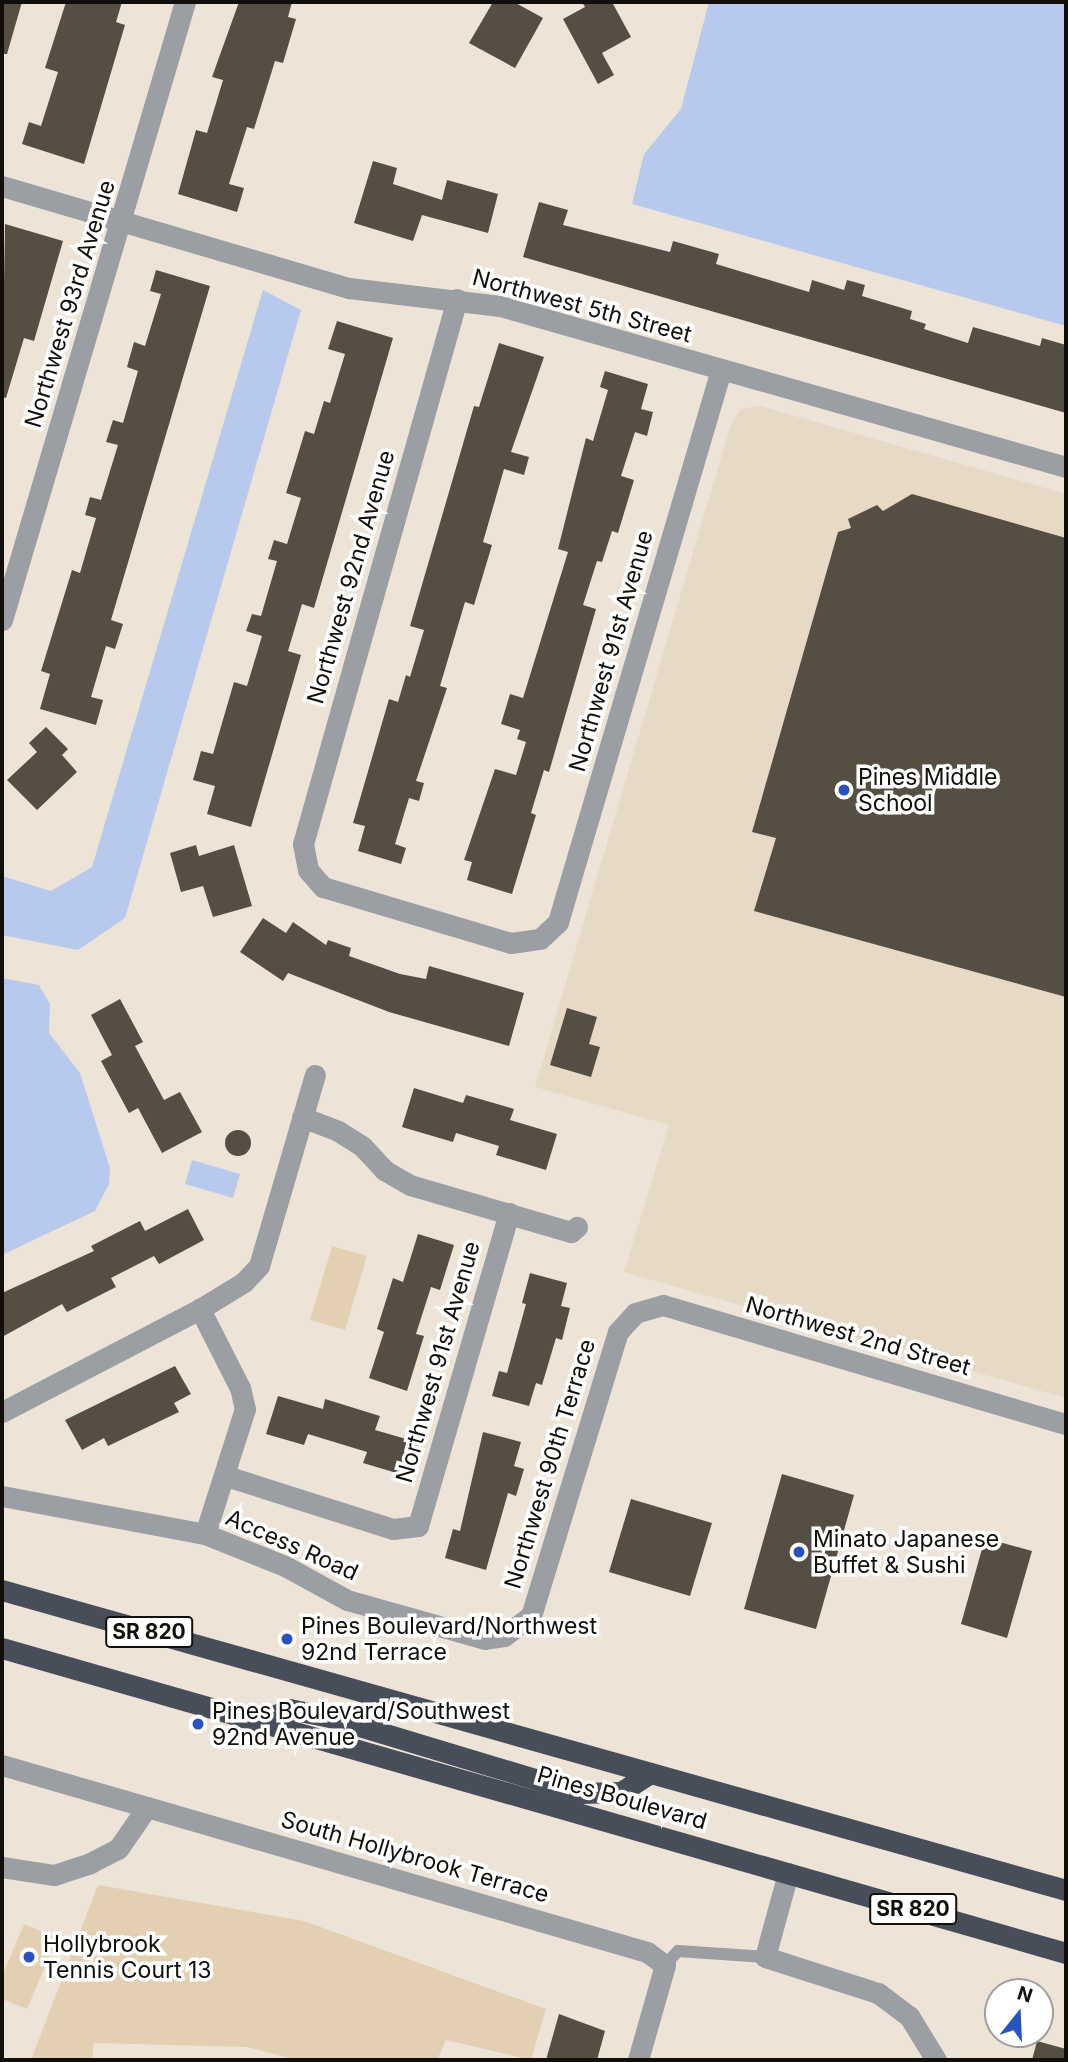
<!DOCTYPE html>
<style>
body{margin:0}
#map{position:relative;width:1068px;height:2062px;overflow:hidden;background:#ede4d7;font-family:Inter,sans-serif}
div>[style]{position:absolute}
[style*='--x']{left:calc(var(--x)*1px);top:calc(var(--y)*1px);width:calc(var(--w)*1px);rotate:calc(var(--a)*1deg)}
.built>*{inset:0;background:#e6d9c5}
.green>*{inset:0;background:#e3d0b3}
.water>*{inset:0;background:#b7c9ec}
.building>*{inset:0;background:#554e43}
.round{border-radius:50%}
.lane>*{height:12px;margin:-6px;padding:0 6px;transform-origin:6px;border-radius:6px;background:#9b9ea3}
.street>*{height:21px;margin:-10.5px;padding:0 10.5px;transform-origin:10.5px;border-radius:10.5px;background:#9b9ea3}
.highway>*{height:21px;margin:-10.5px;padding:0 10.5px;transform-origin:10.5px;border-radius:10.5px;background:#484e59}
.dots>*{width:19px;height:19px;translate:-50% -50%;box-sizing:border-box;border:4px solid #fff;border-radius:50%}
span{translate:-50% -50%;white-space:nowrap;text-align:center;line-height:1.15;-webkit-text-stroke:7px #fff;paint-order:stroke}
.shield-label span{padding:2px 5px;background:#fff;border:2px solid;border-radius:5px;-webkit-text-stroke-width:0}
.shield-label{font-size:21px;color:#120f0b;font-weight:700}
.street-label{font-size:23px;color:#120f0b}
.poi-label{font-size:23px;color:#120f0b}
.left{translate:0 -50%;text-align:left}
.frame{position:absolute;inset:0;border:4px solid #120f0b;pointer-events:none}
.north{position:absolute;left:984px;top:1978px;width:70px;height:70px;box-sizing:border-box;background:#fff;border:2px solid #a09f9d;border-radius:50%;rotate:18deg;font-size:19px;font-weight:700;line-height:28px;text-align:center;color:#120f0b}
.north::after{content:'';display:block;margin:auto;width:24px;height:32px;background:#2852c0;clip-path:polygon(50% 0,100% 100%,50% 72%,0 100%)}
</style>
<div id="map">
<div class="built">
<i style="clip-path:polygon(760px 406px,1066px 494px,1066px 1398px,624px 1272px,669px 1125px,535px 1087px,731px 424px,741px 409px)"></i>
</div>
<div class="green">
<i style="clip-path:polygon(332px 1246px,367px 1256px,345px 1330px,310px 1320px)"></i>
<i style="clip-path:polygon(98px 1885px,304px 1921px,546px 2009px,531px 2060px,446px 2040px,437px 2060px,296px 2060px,247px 2047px,94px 2043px,92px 2060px,31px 2060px)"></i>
<i style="clip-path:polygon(24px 1924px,57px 1938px,27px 2009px,2px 1999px,2px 1976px)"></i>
</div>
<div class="water">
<i style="clip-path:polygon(709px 2px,1066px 2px,1066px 326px,632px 204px,644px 154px,681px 109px)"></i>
<i style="clip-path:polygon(263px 290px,301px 310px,125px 918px,78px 950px,2px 935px,2px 876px,51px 891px,92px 867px)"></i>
<i style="clip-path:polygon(2px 978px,39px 985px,50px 1004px,49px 1033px,80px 1073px,110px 1168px,109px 1184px,95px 1211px,2px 1255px)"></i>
<i style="clip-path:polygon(192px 1160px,240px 1174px,233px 1198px,185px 1184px)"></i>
</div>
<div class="building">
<i style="clip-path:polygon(2px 2px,22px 2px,7px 54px,2px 54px)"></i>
<i style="clip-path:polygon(66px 2px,122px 2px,116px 22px,125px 25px,84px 164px,22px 144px,29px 122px,41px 126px,58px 72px,45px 68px)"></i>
<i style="clip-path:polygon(239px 2px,292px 2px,288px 17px,296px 19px,283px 63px,275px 61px,254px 129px,247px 127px,229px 184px,244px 188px,237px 212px,178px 194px,196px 130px,207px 133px,223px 80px,212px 77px)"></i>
<i style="clip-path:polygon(493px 2px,514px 2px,543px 18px,515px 68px,469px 43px)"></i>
<i style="clip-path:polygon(582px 2px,612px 2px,631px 37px,602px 53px,614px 75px,598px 84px,563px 19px,585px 7px)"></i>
<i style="clip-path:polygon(373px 161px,397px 168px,393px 184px,442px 200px,447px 180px,498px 194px,488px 233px,422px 215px,413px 241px,354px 223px)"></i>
<i style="clip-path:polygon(539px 202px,568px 210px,563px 225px,670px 252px,673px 241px,719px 254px,716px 264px,809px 292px,812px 280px,844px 290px,847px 280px,865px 285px,862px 296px,912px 311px,910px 319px,926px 324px,924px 329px,968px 343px,973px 327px,1040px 346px,1042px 338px,1066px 345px,1066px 413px,523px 257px)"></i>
<i style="clip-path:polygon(5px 224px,63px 241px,34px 341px,24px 338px,6px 398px,2px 397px)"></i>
<i style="clip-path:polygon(156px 270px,210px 286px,111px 620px,123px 624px,115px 649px,106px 646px,91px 697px,103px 700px,96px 725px,40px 709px,50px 674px,41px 671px,72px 570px,80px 573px,96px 518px,85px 515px,90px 497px,101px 500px,118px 445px,106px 442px,113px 420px,123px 423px,138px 371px,127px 367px,134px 342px,145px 346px,161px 294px,150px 291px)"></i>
<i style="clip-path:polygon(337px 321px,393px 338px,314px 608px,302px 604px,288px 651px,301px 655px,251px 827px,207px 814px,215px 786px,193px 780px,201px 751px,213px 754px,234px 682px,247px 686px,262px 636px,246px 631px,252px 614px,261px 616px,277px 561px,268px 559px,274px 540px,287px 544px,301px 498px,286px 493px,295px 464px,305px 431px,314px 434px,324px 401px,330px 403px,345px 354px,328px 349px)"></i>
<i style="clip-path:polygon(499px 343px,544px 357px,511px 452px,529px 457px,524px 475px,504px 469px,483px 542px,492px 545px,474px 605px,465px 602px,440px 686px,447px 688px,416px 781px,424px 783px,419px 801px,409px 798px,395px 844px,406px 848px,401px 864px,358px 851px,365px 826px,353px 823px,389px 699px,398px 702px,406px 675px,410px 677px,424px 630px,410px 626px,474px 406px,479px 407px)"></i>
<i style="clip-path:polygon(605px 371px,648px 384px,641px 409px,653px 412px,647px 436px,635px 432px,621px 476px,634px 480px,618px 533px,612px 531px,602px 562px,597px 561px,583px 605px,596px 609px,549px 772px,544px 770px,531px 813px,536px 815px,512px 894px,467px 880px,472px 862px,464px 860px,495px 769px,516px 775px,526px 742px,517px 739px,520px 730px,501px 724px,510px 694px,523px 698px,568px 552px,558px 549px,586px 438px,593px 441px,608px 390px,600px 387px)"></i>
<i style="clip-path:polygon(912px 494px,1066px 538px,1066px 997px,754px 911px,776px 838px,752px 832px,838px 532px,851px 528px,848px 519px,877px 505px,883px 511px)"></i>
<i style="clip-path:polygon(46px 727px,68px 749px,62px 755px,77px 772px,37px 810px,7px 780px,37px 752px,29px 743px)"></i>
<i style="clip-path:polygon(196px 845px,199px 856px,234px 845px,252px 906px,213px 917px,203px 886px,181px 892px,170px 853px)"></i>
<i style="clip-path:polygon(263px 918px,286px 933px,293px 922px,326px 945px,328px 940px,351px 948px,349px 956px,400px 974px,426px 979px,429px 966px,524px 993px,509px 1046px,389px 1012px,288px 973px,283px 981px,240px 952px)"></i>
<i style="clip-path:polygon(120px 999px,143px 1042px,135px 1046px,164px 1100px,180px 1092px,202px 1132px,162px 1153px,138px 1108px,129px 1113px,101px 1061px,112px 1055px,91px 1015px)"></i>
<i style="clip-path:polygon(567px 1008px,597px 1017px,589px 1044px,600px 1047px,591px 1077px,550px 1065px)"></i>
<i style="clip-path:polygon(414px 1088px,463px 1103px,466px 1095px,514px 1109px,510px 1120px,557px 1134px,546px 1170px,496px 1155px,499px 1146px,456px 1133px,453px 1142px,402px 1127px)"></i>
<i class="round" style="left:225px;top:1130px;width:26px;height:26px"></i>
<i style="clip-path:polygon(188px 1209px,204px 1240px,159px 1264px,154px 1256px,111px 1278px,116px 1287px,67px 1312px,62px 1304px,2px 1337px,2px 1293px,94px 1251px,91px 1246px,140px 1221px,145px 1231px)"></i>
<i style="clip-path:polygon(418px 1234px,454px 1245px,440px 1290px,431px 1287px,416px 1334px,424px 1336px,407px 1391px,369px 1378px,384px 1332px,377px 1329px,393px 1278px,403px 1282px)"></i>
<i style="clip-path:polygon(530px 1273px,567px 1283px,561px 1306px,570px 1308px,562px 1340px,556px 1338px,542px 1385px,536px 1383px,529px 1406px,492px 1396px,499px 1371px,507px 1373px,526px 1304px,522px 1303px)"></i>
<i style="clip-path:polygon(175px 1366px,191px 1394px,174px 1403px,179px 1412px,108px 1446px,104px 1438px,82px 1450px,65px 1420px)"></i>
<i style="clip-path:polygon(278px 1396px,323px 1409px,325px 1399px,380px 1416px,375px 1430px,420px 1443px,410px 1477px,363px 1463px,367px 1452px,308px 1434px,304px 1445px,266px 1434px)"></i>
<i style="clip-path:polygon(483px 1432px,521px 1442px,514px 1466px,524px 1469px,516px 1496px,508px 1493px,486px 1570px,445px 1558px,453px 1529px,460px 1531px)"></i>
<i style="clip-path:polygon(782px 1474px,854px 1495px,816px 1629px,744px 1609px)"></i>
<i style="clip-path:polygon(631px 1499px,712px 1523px,690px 1596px,609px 1572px)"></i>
<i style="clip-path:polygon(985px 1538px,1032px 1551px,1007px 1638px,961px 1624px)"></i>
<i style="clip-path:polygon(559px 2014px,605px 2031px,597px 2060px,546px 2060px)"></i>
<i style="clip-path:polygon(1037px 2041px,1066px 2049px,1066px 2060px,1032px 2060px)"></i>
</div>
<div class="lane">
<i style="--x:665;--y:1965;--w:19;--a:-47"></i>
<i style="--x:678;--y:1951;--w:87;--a:3.9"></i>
</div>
<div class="street">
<i style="--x:2;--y:186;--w:362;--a:16.4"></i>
<i style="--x:349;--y:288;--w:152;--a:6.8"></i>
<i style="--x:500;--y:306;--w:588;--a:15.88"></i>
<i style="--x:457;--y:299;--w:566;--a:105.78"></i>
<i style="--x:303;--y:844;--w:26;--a:79"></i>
<i style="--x:308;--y:870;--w:23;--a:49"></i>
<i style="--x:323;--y:887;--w:196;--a:16.6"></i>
<i style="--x:511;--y:943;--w:29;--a:-8"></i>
<i style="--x:540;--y:939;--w:25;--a:-43"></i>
<i style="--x:558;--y:922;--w:576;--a:-73.55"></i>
<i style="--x:2;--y:620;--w:645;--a:-73.51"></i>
<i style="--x:302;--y:1117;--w:39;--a:21"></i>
<i style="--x:338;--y:1131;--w:28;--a:32"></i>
<i style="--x:362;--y:1146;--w:33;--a:47"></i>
<i style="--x:384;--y:1170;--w:30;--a:30"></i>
<i style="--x:410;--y:1185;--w:168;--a:16.3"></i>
<i style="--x:571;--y:1232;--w:8;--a:-40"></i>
<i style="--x:2;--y:1412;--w:223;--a:-27.5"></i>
<i style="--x:226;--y:1476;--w:175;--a:17.6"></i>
<i style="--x:393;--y:1529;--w:25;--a:-7"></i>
<i style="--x:418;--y:1526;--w:326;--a:-73.8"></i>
<i style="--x:2;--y:1496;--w:207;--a:10.6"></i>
<i style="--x:205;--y:1534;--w:86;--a:21.8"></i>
<i style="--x:285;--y:1566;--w:71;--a:28.7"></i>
<i style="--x:347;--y:1600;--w:143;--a:15.8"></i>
<i style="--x:485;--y:1639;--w:19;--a:-9"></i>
<i style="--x:504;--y:1636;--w:34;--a:-37"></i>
<i style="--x:531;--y:1616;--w:297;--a:-73"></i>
<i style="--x:618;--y:1332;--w:25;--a:-48"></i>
<i style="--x:635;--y:1313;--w:29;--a:-16"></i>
<i style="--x:663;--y:1305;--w:420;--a:16.5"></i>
<i style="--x:205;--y:1534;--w:131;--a:-72.3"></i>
<i style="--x:245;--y:1409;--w:22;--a:-103"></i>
<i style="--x:240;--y:1388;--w:89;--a:-116.9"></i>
<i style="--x:200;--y:1309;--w:52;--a:-31.5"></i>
<i style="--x:244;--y:1282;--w:22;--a:-47"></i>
<i style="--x:259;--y:1266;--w:199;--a:-73.7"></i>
<i style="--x:2;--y:1765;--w:672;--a:16.17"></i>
<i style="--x:647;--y:1952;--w:22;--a:36"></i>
<i style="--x:665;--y:1965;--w:99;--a:105.9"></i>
<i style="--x:2;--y:1867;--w:53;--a:8.7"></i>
<i style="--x:54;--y:1875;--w:38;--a:-18"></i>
<i style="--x:90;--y:1863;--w:31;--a:-27"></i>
<i style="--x:118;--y:1849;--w:51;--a:-55.4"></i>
<i style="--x:788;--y:1873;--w:87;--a:105.3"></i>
<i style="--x:765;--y:1957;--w:119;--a:17.7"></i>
<i style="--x:878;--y:1993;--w:39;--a:37"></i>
<i style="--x:909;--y:2016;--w:52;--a:58.5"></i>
</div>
<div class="highway">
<i style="--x:2;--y:1590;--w:1105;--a:15.75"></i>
<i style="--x:2;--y:1648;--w:1107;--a:16"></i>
<i style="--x:259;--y:1722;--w:33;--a:-23"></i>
<i style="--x:289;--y:1709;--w:38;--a:11"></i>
<i style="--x:326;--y:1716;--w:266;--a:16.8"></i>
<i style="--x:581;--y:1793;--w:40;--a:-1.4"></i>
<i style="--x:621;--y:1792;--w:35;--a:-33"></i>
</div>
<div class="dots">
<i style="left:844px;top:790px;background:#2852c0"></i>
<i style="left:799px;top:1552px;background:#2852c0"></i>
<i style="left:287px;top:1639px;background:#2852c0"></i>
<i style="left:198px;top:1724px;background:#2852c0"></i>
<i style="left:29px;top:1957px;background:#2852c0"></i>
</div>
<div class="shield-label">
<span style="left:149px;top:1632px">SR 820</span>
<span style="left:913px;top:1909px">SR 820</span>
</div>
<div class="street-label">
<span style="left:70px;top:304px;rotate:-73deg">Northwest 93rd Avenue</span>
<span style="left:582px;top:306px;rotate:15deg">Northwest 5th Street</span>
<span style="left:351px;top:577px;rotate:-74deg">Northwest 92nd Avenue</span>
<span style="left:611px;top:651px;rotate:-74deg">Northwest 91st Avenue</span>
<span style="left:858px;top:1336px;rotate:16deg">Northwest 2nd Street</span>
<span style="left:438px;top:1362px;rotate:-74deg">Northwest 91st Avenue</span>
<span style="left:550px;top:1464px;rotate:-73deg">Northwest 90th Terrace</span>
<span style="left:292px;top:1545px;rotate:24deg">Access Road</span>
<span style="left:622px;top:1798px;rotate:16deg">Pines Boulevard</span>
<span style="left:415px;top:1857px;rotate:16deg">South Hollybrook Terrace</span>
</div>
<div class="poi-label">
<span class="left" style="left:858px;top:790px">Pines Middle<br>School</span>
<span class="left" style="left:813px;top:1552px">Minato Japanese<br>Buffet &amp; Sushi</span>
<span class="left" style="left:301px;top:1639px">Pines Boulevard/Northwest<br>92nd Terrace</span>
<span class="left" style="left:212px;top:1724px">Pines Boulevard/Southwest<br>92nd Avenue</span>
<span class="left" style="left:43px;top:1957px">Hollybrook<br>Tennis Court 13</span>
</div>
<div class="frame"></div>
<div class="north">N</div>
</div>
